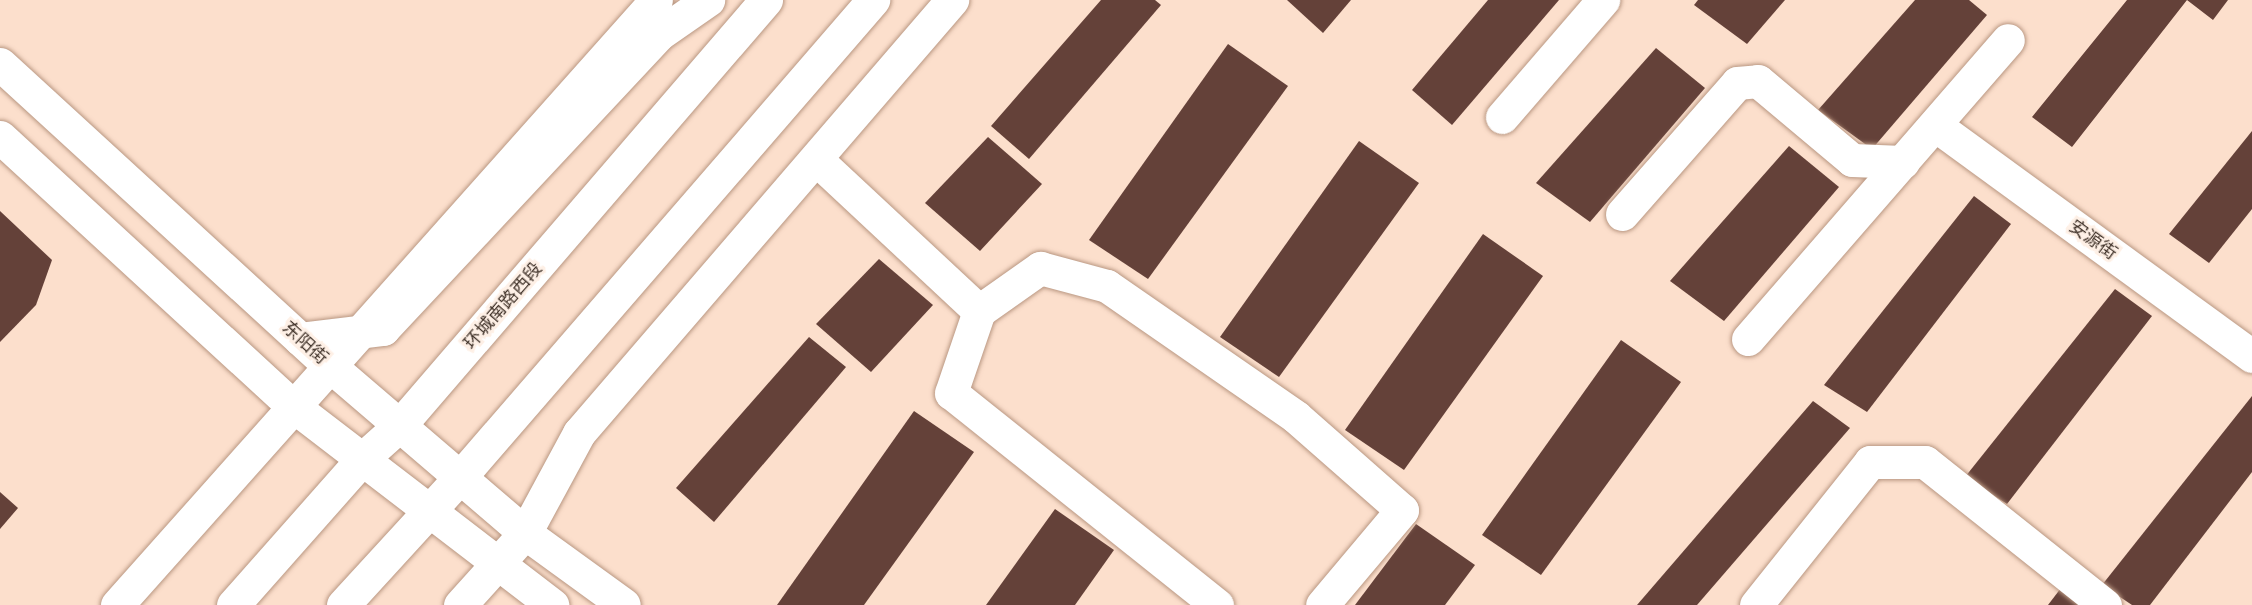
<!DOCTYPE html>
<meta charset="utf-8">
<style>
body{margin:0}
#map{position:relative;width:2252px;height:605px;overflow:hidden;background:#fcdfcc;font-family:Helvetica,"Noto Sans SC",sans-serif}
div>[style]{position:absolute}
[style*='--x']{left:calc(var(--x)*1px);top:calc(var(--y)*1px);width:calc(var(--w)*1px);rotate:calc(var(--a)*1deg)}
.building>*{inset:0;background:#644139}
.roads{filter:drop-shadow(0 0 2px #b99782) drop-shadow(0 0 2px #b99782)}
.minor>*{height:33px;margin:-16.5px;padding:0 16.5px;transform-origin:16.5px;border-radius:16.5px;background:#fff}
.major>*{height:33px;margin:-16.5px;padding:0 16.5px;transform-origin:16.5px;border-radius:16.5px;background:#fff}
span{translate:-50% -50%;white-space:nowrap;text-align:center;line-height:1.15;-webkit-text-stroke:6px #fef0e6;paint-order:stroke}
.street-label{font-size:18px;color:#403229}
</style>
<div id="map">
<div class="building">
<i style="clip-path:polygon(1101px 0,1155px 0,1161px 5px,1029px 159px,991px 126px)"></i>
<i style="clip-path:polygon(1287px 0,1351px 0,1323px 33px)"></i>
<i style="clip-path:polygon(1488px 0,1559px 0,1452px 125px,1412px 90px)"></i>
<i style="clip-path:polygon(1698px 0,1785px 0,1747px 44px,1694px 5px)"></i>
<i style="clip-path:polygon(1915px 0,1969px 0,1987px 15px,1872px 149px,1818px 110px)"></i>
<i style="clip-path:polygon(2127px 0,2228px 0,2213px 20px,2187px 0,2072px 147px,2032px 117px)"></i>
<i style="clip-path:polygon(1228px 44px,1288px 86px,1148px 279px,1089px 240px)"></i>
<i style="clip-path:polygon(1656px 48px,1705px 88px,1590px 222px,1536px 183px)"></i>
<i style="clip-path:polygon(2252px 131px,2252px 209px,2209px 263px,2169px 234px)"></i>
<i style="clip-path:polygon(988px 137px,1042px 184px,980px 251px,925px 203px)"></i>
<i style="clip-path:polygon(1359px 141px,1419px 183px,1279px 377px,1220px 337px)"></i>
<i style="clip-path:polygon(1789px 146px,1839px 187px,1724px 321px,1670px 281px)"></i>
<i style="clip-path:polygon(1974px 196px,2011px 224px,1867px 412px,1824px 385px)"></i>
<i style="clip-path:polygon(0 211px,52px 260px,36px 305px,0 342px)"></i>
<i style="clip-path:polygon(1483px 234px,1543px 276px,1404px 470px,1345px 430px)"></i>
<i style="clip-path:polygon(879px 259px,933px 305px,871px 372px,816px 324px)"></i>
<i style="clip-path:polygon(2115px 289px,2152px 316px,2007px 504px,1965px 477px)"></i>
<i style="clip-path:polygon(809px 337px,846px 367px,714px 522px,676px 488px)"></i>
<i style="clip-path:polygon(1621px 340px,1681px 382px,1541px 575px,1482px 535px)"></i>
<i style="clip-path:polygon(2252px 396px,2252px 472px,2150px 605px,2132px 605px,2102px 585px)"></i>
<i style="clip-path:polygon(1813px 401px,1850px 428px,1697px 605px,1637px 605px)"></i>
<i style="clip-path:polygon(914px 411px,974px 452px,864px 605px,777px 605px)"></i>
<i style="clip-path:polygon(0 492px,18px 508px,0 529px)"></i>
<i style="clip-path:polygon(1055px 509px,1114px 550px,1075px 605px,986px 605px)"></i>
<i style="clip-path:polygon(1416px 524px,1475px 565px,1445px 605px,1355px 605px)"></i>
<i style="clip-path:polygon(2061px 588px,2083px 605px,2048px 605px)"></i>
</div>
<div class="roads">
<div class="minor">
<i style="--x:1502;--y:117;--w:155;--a:-49.2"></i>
<i style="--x:1935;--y:125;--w:392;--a:36.1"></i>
<i style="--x:816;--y:159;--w:223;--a:43"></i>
<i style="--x:1622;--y:214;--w:174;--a:-48.7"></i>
<i style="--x:1737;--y:83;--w:21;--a:-5"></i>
<i style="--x:1758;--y:81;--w:123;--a:40"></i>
<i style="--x:1852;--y:160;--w:51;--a:2.2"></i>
<i style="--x:1748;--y:339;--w:396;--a:-49"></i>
<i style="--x:117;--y:605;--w:810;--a:-48.3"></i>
<i style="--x:460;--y:605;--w:97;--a:-47.9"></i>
<i style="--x:525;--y:533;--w:114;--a:-61.6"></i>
<i style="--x:579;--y:433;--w:572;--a:-49.26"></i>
<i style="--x:1217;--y:605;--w:340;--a:-141.4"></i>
<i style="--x:951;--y:393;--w:87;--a:-71.1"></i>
<i style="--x:979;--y:311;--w:75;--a:-35.2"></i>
<i style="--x:1040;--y:268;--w:69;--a:15"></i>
<i style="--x:1107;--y:286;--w:230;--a:34.7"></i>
<i style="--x:1296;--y:417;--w:141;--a:41.3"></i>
<i style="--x:1402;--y:510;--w:124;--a:130.1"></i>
<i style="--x:1756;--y:605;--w:183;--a:-51.4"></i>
<i style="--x:1870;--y:462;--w:55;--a:0"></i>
<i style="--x:1925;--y:462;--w:230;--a:38.5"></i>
</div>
<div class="major">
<i style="--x:0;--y:64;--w:446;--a:42.5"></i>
<i style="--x:329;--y:365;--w:258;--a:40.6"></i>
<i style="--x:525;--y:533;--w:122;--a:36"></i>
<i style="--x:0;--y:137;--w:398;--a:42.6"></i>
<i style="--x:293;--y:406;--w:327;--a:37.5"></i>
<i style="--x:300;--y:339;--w:84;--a:-6.9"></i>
<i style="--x:383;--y:329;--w:404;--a:-46.9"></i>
<i style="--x:659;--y:34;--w:60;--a:-34.8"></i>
<i style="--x:233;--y:605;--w:195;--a:-48.5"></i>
<i style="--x:362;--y:459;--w:51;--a:-41.8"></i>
<i style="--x:400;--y:425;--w:561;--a:-49.27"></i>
<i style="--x:343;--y:605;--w:175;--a:-47.5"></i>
<i style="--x:461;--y:476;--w:630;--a:-49.12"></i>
</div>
</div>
<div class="street-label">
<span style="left:2093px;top:240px;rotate:36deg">安源街</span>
<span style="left:503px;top:306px;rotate:-49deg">环城南路西段</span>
<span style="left:305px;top:343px;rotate:42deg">东阳街</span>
</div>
</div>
